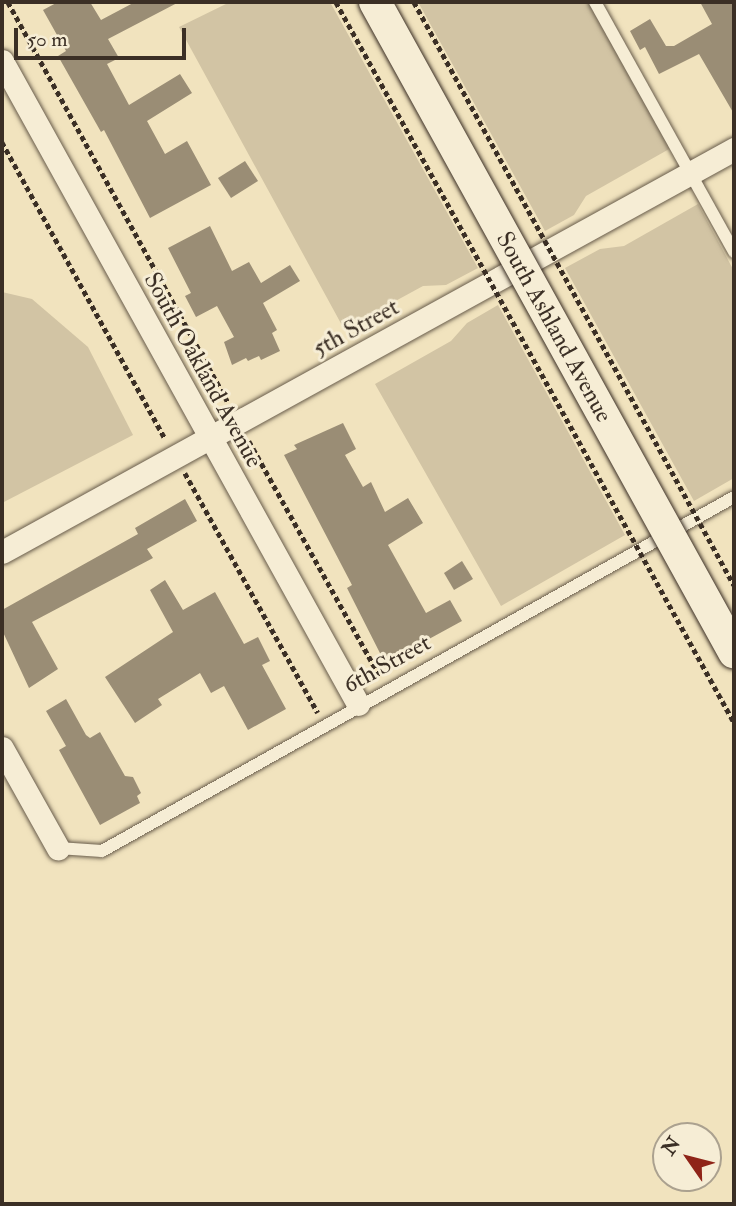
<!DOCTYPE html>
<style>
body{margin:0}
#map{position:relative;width:736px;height:1206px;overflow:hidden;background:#f1e3be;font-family:"IM FELL Double Pica",serif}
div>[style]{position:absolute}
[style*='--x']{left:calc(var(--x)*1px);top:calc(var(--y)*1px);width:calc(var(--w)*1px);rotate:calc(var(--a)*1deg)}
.green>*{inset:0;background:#d2c4a4}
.building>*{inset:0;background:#9a8d75}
.path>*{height:4.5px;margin-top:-2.25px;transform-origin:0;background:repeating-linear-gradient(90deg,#3b2f25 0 5px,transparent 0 8.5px)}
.roads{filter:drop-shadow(0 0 2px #685c4b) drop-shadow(0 0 2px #685c4b)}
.service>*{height:12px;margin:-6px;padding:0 6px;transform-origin:6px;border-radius:6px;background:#f6edd5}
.minor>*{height:23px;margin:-11.5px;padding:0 11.5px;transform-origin:11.5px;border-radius:11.5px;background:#f6edd5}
.path-bridge>*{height:4.5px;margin-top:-2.25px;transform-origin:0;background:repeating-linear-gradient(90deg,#3b2f25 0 5px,transparent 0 8.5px)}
.bridges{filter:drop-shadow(0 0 2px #3b2f25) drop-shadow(0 0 2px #3b2f25)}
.secondary-bridge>*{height:32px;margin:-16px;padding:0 16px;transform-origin:16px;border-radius:16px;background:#f6edd5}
span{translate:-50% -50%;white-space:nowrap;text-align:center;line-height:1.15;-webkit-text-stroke:6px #f6edd5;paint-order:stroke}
.street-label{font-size:24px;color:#3b2f25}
.frame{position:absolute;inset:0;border:4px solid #3b2f25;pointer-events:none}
.north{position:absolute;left:652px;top:1122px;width:70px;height:70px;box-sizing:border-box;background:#f6edd5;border:2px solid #aba18f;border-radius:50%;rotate:305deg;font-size:19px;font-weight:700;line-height:28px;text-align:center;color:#3b2f25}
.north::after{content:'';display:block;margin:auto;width:24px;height:32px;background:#8f2418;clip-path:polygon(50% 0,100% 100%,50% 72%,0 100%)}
.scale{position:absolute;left:14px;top:28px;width:172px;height:32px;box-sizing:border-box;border:4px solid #3b2f25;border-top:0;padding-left:9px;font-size:21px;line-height:24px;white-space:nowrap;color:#3b2f25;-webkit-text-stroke:5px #f6edd5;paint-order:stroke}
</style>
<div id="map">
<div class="green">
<i style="clip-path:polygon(230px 2px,330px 2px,478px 268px,446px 285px,423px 286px,344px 329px,179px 27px)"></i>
<i style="clip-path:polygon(418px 2px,589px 2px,671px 148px,586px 196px,574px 215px,545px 231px)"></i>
<i style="clip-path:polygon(698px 204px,734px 271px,734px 478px,694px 501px,565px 268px,600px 249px,624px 246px)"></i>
<i style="clip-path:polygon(2px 292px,32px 299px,88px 347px,133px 435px,2px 503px)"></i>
<i style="clip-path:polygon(498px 305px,625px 535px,501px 606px,375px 384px,451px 341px,467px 323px)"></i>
</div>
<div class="building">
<i style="clip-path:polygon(58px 2px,90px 2px,101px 20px,135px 2px,179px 2px,108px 39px,119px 58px,107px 64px,129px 105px,180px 74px,192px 93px,147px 121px,165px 154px,187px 141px,211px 185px,150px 218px,104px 130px,101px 132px,58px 56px,66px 51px,43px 10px)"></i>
<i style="clip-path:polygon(700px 2px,734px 2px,734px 114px,699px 54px,659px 74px,645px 47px,640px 50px,630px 31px,650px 19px,666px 46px,674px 46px,712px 24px)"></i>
<i style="clip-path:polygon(245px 161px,258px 181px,231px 198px,218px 178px)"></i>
<i style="clip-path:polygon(210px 226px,232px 271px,249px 262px,261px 283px,290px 265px,300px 281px,263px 303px,277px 330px,272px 333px,280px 351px,261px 360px,259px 356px,248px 361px,246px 358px,232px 365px,224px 342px,234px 337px,217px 306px,196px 317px,185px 296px,191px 293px,168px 248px)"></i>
<i style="clip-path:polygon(343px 423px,356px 449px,345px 455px,363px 487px,371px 482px,385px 512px,408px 498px,423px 523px,388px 545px,426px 613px,450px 600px,462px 621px,385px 663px,347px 588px,352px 585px,284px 455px,297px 449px,294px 445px)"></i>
<i style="clip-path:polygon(185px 499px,197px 521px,147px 549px,153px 558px,32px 622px,58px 669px,29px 688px,2px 630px,2px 610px,138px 534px,135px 528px)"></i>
<i style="clip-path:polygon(462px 561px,473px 579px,454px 590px,444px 573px)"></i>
<i style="clip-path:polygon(165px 580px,183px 610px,215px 592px,244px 644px,258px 637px,270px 661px,262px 665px,286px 709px,248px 730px,224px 686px,211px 693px,200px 673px,158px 699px,162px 705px,135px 723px,105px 677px,173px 632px,150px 590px)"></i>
<i style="clip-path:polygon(66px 699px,86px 735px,90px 738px,100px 732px,125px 776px,133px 777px,141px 793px,137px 796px,140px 803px,100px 825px,59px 750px,66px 746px,46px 711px)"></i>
</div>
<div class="path">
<i style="--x:8;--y:2;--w:457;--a:61.2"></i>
<i style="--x:2;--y:142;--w:338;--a:61.2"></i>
<i style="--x:249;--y:441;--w:271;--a:60.9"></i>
<i style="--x:185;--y:473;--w:274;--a:61"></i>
</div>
<div class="roads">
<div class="service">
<i style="--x:595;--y:2;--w:286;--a:60.9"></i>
<i style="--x:58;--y:848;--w:44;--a:3.9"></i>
<i style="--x:102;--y:851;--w:724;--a:-29.25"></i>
</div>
<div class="minor">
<i style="--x:2;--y:61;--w:735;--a:61.03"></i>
<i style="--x:2;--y:552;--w:836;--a:-28.83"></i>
<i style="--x:2;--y:748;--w:115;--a:60.8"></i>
</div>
</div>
<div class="path-bridge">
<i style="--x:336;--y:2;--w:823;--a:61.07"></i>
<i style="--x:414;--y:2;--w:665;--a:61.24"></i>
</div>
<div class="bridges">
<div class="secondary-bridge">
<i style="--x:375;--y:2;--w:743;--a:61.09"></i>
</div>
</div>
<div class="street-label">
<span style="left:554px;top:327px;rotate:61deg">South Ashland Avenue</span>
<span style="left:356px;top:328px;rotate:-29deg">5th Street</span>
<span style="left:203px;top:370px;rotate:61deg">South Oakland Avenue</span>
<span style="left:387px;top:664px;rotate:-29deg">6th Street</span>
</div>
<div class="frame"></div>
<div class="north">N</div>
<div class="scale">50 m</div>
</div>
